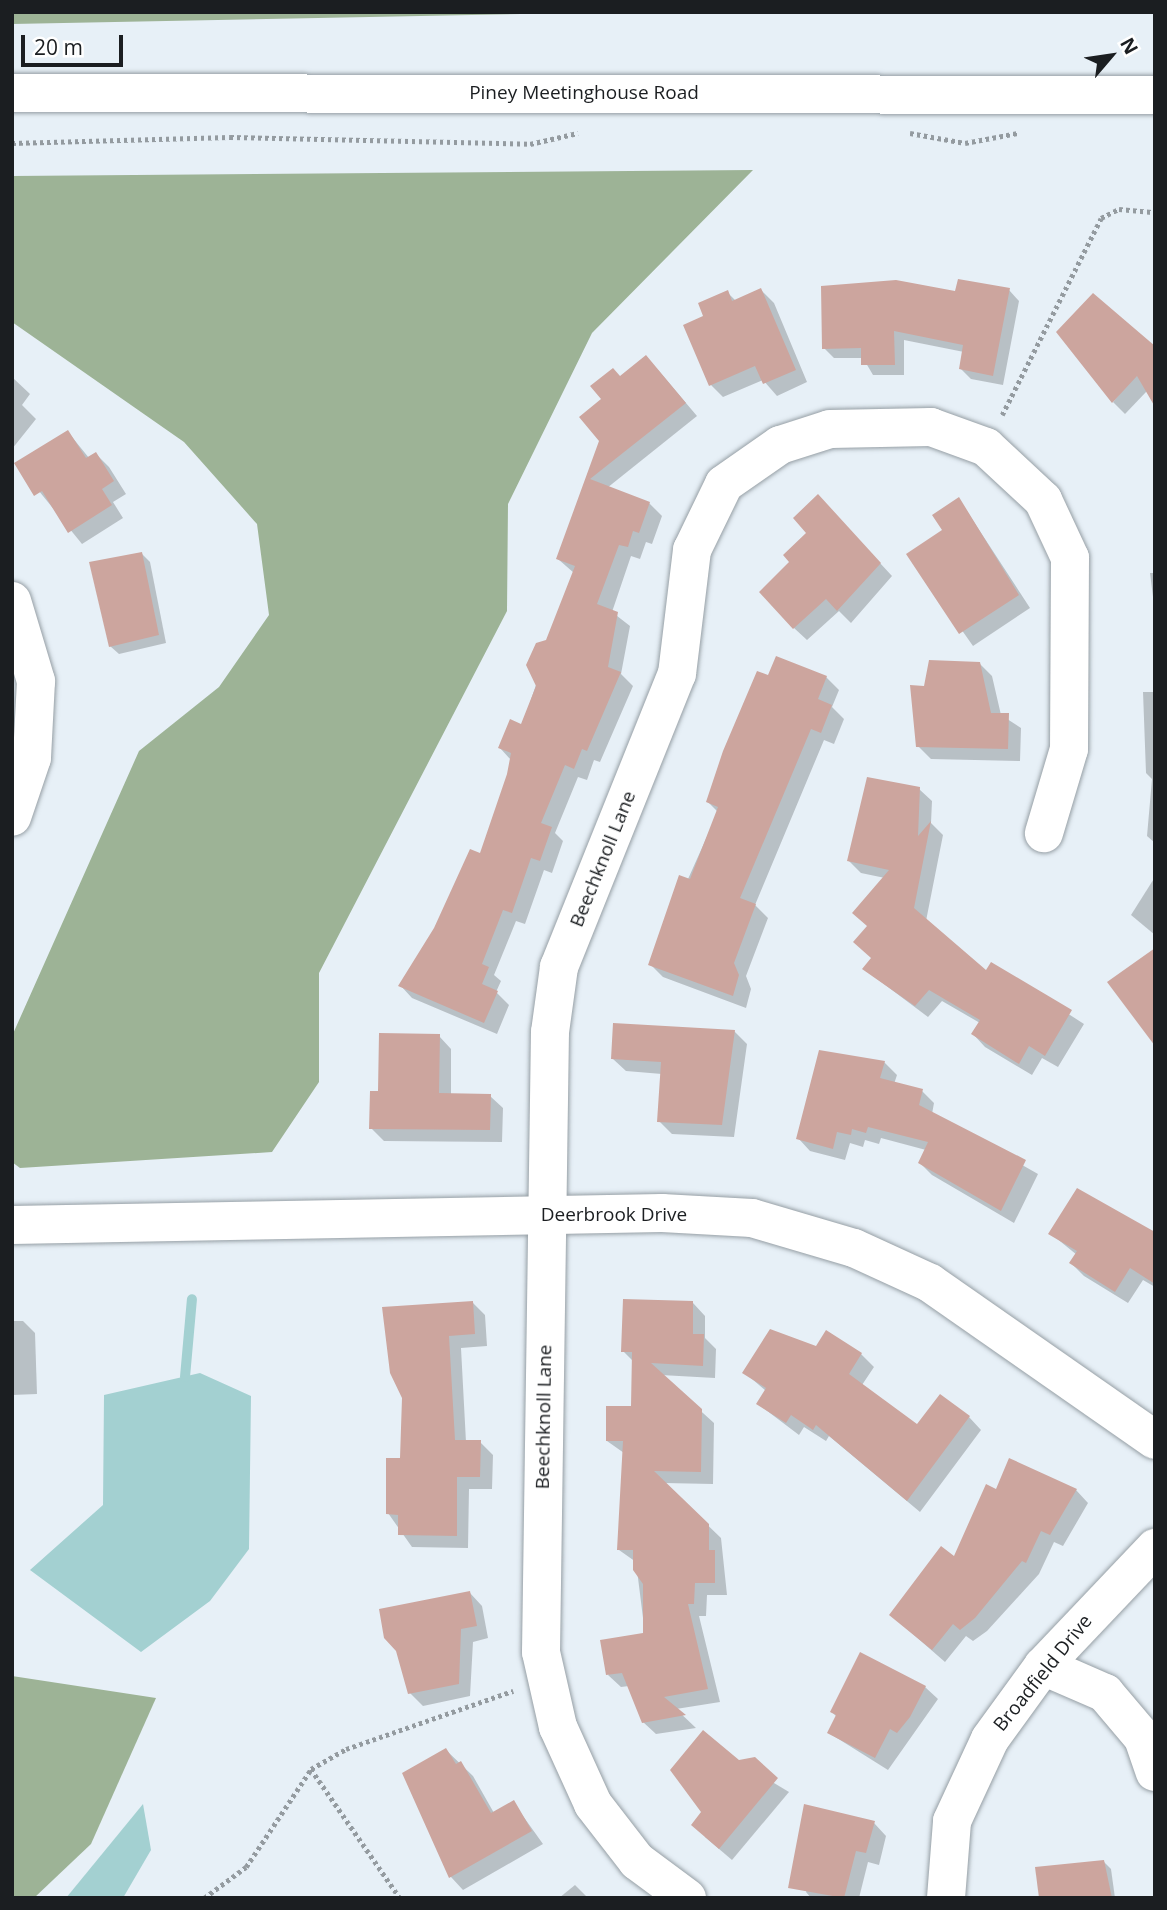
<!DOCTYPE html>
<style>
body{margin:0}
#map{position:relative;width:1167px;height:1910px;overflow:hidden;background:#e7f0f7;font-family:"Open Sans",sans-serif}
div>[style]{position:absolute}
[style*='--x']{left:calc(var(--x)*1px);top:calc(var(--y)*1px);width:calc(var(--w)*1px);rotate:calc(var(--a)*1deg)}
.forest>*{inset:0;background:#9db396}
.water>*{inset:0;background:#a3d0d1}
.shadow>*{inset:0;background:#0003}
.stream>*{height:10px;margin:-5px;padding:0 5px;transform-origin:5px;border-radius:5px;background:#a3d0d1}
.building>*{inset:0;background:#cca59e}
.path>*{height:4.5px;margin-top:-2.25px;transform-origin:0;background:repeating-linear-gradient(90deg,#949ba0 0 3.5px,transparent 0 7px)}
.roads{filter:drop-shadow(0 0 2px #969fa5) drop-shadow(0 0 2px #969fa5)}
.minor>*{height:38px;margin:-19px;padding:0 19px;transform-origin:19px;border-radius:19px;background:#fff}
.secondary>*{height:38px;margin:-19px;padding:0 19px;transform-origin:19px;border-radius:19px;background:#fff}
span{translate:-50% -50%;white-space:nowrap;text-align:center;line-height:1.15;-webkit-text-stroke:7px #fff;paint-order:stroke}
.street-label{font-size:19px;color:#1b1e21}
.frame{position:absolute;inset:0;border:14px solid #1b1e21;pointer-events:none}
.north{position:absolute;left:1076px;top:21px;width:70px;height:70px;-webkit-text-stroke:5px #fff;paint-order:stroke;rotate:61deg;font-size:19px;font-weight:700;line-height:28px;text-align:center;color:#1b1e21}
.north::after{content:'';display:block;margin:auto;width:24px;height:32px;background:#1b1e21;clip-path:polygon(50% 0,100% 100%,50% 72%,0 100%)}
.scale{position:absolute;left:21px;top:35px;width:102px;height:32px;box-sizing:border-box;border:4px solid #1b1e21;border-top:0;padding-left:9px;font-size:21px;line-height:24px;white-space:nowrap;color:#1b1e21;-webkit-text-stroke:5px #fff;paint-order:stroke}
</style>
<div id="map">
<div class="forest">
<i style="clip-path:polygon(12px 12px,623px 12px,12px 24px)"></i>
<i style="clip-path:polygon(753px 170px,592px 333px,508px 504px,507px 611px,319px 973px,319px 1082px,272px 1152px,20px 1168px,12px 1162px,12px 1036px,139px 751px,219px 687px,269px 615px,257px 524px,184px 442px,12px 322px,12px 176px)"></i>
<i style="clip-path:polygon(12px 1676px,156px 1698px,91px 1844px,34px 1898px,12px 1898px)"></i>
</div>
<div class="water">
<i style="clip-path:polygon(200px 1373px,251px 1396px,249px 1549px,210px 1601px,141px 1652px,30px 1570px,103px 1505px,104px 1395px)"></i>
<i style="clip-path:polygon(143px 1804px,151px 1850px,123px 1898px,66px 1898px)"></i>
</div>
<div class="shadow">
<i style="clip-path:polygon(761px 290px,774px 303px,807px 382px,777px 396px,763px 380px,723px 397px,711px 385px,706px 317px,727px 292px,736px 301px)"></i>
<i style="clip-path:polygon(1009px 290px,1019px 301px,1003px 385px,971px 379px,960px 368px,964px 352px,904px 340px,904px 375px,873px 375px,863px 358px,834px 358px,824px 348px,956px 294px)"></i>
<i style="clip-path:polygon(1155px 350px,1147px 391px,1125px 414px,1113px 402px)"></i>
<i style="clip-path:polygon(658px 370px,697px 416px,607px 488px,649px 503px,662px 516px,652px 544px,646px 542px,640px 559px,631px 556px,612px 612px,630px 626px,621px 674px,633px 686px,600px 762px,594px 760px,587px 780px,578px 777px,555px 833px,563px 841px,552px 873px,544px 870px,525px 924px,516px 921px,494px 975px,501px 981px,496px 992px,509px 1005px,497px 1034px,412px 998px,400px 985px,482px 855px,509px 774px,511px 760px,500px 748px,522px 726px,574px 573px,558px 559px,601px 441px,604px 399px,621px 378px)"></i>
<i style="clip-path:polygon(12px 377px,30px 394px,22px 405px,36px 419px,12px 449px)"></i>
<i style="clip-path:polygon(68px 432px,89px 458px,96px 454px,109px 467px,126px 494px,113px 502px,123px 518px,82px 544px,17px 464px)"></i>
<i style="clip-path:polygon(959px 499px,1030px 608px,973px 646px,909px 555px,944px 531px)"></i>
<i style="clip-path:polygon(830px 509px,892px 576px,851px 623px,839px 611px,807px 640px,794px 628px,792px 562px)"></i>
<i style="clip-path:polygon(142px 554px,150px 562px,166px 643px,119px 654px,110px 646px)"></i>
<i style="clip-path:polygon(1150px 573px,1155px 573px,1155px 606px,1154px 605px)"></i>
<i style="clip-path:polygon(979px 663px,992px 676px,1001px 715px,1021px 728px,1020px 761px,931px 759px,918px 746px)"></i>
<i style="clip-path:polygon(826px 677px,839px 690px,832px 707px,844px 719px,834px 744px,824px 740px,755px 905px,768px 918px,746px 976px,751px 989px,746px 1008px,663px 977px,650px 964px,718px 812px,708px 802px,769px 678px)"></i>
<i style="clip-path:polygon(1143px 692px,1155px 692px,1155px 843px,1147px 836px,1152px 779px,1146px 773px)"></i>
<i style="clip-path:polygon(919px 789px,932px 801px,931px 823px,943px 835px,926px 921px,986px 973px,991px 964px,1084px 1024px,1058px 1067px,1042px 1058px,1032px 1075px,985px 1047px,973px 1034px,980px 1023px,942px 1001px,928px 1017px,864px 969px,872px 959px,868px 927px,885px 878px,861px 873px,849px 861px)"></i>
<i style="clip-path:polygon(1155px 877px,1155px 935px,1131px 915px)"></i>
<i style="clip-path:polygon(734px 1031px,747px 1044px,734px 1137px,672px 1134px,659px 1121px,662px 1074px,626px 1071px,613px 1059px)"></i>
<i style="clip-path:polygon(439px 1036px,451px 1049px,451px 1095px,490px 1096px,503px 1108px,502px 1142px,384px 1141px,371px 1128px,380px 1093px)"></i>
<i style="clip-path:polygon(884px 1062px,897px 1075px,894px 1084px,922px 1091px,934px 1103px,932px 1114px,1038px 1174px,1014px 1223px,932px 1175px,920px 1163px,926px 1150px,881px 1138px,879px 1144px,865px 1140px,863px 1147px,850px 1143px,845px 1160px,810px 1151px,798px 1138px)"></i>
<i style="clip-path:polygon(1050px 1233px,1155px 1235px,1155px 1287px,1143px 1280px,1128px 1303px,1084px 1276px,1071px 1263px,1077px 1255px)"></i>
<i style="clip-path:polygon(473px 1303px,485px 1315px,487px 1346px,461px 1348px,466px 1442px,480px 1442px,493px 1455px,492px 1489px,469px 1489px,468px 1548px,412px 1547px,388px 1513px,402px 1460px,404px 1398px)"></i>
<i style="clip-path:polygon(693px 1303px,705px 1316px,705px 1338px,716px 1349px,715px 1378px,661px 1375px,714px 1423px,713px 1484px,664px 1483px,721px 1538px,727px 1595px,707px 1595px,706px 1616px,699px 1616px,720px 1702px,676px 1709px,696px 1728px,656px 1734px,643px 1722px,629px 1686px,621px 1687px,608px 1675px,645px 1634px,636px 1562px,619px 1550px,624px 1453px,607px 1441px,632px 1408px,634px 1362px,623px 1351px)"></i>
<i style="clip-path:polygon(12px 1321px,23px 1321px,35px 1333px,37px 1394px,12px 1395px)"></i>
<i style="clip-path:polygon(817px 1348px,861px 1354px,874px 1367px,862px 1385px,918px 1426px,969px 1417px,981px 1430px,920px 1512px,829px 1436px,826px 1441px,804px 1427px,799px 1435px,758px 1404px,766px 1391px,745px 1373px)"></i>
<i style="clip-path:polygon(1076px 1490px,1088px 1503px,1063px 1546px,1054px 1542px,1039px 1574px,987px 1631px,973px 1641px,966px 1636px,945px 1662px,891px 1615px,955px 1559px,996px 1491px)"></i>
<i style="clip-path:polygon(470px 1593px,482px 1606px,488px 1638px,473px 1642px,470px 1696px,423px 1706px,410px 1693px)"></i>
<i style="clip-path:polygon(925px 1687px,938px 1699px,888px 1770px,829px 1733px,837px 1717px,832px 1712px)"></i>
<i style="clip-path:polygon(446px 1750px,473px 1776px,494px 1813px,513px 1802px,543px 1844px,463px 1890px,451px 1877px,405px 1774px)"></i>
<i style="clip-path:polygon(739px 1762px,789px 1792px,732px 1860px,705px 1837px,704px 1812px)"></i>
<i style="clip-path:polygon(828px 1812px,874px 1823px,886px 1836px,879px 1865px,868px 1862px,859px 1898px,811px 1898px,806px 1892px)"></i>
<i style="clip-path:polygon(1103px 1861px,1111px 1869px,1115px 1898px,1041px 1898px)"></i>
<i style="clip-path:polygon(575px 1885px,588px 1898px,559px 1898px)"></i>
</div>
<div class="stream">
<i style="--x:185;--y:1377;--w:78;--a:-84.9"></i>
</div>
<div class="building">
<i style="clip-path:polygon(958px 279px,1010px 288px,993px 376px,959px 369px,963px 345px,894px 331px,895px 365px,861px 365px,861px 348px,822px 349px,821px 286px,896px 280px,955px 291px)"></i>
<i style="clip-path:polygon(761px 288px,796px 370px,763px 384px,755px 366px,709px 386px,683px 325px,703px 316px,698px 303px,728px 290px,732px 301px)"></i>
<i style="clip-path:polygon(1093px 293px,1155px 346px,1155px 407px,1137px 376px,1112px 403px,1056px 332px)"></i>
<i style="clip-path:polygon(646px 355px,686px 403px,590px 479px,650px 502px,639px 533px,633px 531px,628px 547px,619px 545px,597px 604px,618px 612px,608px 667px,621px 672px,587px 751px,582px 749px,574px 769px,565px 765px,541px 823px,552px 827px,540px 861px,531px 858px,512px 913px,503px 910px,482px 964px,489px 967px,482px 984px,498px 991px,484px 1023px,398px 986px,434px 928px,470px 849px,480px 853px,507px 774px,511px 753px,498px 748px,510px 719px,521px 724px,536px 686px,526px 665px,536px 643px,546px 640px,575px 566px,556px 559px,599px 441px,579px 417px,601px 399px,590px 386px,613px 368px,620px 376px)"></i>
<i style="clip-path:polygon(68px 430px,86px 458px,96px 452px,114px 481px,102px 489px,112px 505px,68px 533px,42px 491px,34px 496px,14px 463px)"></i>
<i style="clip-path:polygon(818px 494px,881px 563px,837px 611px,826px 599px,793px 629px,759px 592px,789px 562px,783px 555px,806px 533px,793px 518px)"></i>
<i style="clip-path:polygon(959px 497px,1019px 595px,959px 634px,906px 554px,942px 530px,932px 515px)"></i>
<i style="clip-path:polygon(142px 552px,159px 635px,109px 647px,89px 562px)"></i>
<i style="clip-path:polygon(776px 656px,827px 676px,818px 699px,832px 705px,821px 733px,811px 729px,740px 898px,756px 904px,734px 963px,739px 975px,733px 996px,648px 965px,679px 875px,690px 879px,718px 807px,706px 802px,723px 751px,757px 671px,768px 675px)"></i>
<i style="clip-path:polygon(929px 660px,980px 662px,991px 713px,1009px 713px,1008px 749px,916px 747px,910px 685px,924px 686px)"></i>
<i style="clip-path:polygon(867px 777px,920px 787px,918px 836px,931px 821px,914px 908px,986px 970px,991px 962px,1072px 1010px,1045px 1056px,1029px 1046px,1019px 1064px,971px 1034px,980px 1020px,929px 990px,915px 1006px,862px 969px,871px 958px,853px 942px,867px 926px,852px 913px,889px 870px,847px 861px)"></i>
<i style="clip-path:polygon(1155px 948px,1155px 1046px,1107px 982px)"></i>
<i style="clip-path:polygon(613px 1023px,735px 1030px,722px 1125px,657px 1122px,661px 1062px,611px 1059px)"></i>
<i style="clip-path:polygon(379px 1033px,440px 1034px,439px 1093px,491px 1094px,490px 1130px,369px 1129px,370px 1091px,378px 1091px)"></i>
<i style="clip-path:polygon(819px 1050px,885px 1061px,880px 1078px,923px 1089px,919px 1105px,1026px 1160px,1001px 1211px,918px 1163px,928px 1142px,868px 1127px,866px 1133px,852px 1129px,851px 1135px,837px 1132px,833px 1149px,796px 1139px)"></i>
<i style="clip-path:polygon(1077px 1188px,1155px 1232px,1155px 1284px,1130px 1268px,1115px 1292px,1069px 1263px,1077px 1251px,1048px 1234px)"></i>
<i style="clip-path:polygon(623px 1299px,693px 1301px,693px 1334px,704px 1334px,703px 1366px,651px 1363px,702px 1409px,701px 1472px,654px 1471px,709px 1524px,709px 1550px,715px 1550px,715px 1583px,695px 1583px,694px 1604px,688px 1604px,708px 1689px,664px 1697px,686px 1715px,642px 1723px,622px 1673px,606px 1675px,600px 1640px,643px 1633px,643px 1584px,633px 1570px,633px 1550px,617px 1550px,623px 1441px,606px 1441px,606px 1406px,631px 1406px,632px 1352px,621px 1352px)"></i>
<i style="clip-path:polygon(473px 1301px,475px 1334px,449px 1336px,455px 1440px,481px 1440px,480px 1477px,457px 1477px,457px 1536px,398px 1535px,398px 1515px,386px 1514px,386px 1458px,400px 1458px,402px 1398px,390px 1373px,382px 1307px)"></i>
<i style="clip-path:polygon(770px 1329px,816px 1346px,826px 1330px,862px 1353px,849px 1374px,917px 1424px,940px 1394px,970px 1416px,907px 1501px,816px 1425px,813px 1430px,791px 1415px,786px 1423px,756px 1404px,766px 1388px,742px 1373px)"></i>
<i style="clip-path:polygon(1009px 1458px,1077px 1489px,1050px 1535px,1041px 1531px,1026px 1563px,1022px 1561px,975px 1618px,960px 1630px,953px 1624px,932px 1650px,889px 1615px,941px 1546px,954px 1556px,986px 1484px,996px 1489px)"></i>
<i style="clip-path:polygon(470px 1591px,477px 1626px,461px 1629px,459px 1684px,408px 1694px,396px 1651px,384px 1638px,379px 1609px)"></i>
<i style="clip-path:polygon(860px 1652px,926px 1686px,910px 1717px,897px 1733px,890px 1729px,875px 1758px,827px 1733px,836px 1715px,830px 1712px)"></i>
<i style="clip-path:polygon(703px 1730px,739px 1760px,755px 1757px,778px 1778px,719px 1849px,691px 1825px,701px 1812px,670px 1770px)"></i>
<i style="clip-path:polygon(446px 1748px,456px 1764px,461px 1761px,491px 1813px,514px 1800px,532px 1831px,449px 1878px,402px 1773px)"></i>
<i style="clip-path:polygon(804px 1804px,875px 1821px,866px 1853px,856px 1851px,844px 1898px,788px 1888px)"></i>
<i style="clip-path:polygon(1104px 1860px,1112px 1898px,1039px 1898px,1035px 1867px)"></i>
</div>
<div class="path">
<i style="--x:910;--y:133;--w:56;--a:10.3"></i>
<i style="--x:965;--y:143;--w:54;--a:-10.7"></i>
<i style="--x:12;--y:143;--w:218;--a:-1.6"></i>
<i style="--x:230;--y:137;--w:300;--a:1.3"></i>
<i style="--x:530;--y:144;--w:49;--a:-12.9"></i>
<i style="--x:1002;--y:415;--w:220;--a:-63.3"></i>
<i style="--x:1101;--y:218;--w:20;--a:-27"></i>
<i style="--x:1119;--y:209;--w:36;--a:5"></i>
<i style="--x:311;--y:1769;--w:157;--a:55.4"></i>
<i style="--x:204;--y:1898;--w:52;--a:-36.4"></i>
<i style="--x:246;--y:1867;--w:118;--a:-56.4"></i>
<i style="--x:311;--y:1769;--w:40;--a:-29.7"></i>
<i style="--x:346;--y:1749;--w:177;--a:-19.2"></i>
</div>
<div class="roads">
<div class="minor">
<i style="--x:12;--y:601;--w:84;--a:73.3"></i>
<i style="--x:36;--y:681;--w:77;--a:93"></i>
<i style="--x:32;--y:758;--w:62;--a:108.7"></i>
<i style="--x:12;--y:1225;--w:650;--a:-1.06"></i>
<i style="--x:662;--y:1213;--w:90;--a:3.2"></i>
<i style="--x:752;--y:1218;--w:106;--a:16.4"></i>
<i style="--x:854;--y:1248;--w:84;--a:24.7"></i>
<i style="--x:930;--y:1283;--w:274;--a:34.9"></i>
<i style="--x:1043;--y:1666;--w:68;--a:23.5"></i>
<i style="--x:1105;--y:1693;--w:59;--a:49.8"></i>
<i style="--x:1143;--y:1738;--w:36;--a:71"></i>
<i style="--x:687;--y:1898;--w:62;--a:-143.5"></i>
<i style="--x:637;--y:1861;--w:72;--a:-127.7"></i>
<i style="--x:593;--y:1804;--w:85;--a:-114.4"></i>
<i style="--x:558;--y:1727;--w:77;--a:-102.8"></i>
<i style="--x:541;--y:1652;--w:620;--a:-89.17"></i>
<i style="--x:550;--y:1032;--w:66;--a:-82.1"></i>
<i style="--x:559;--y:967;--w:316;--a:-68.1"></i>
<i style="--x:677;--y:674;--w:125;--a:-83.1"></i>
<i style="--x:692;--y:550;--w:73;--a:-64.1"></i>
<i style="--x:724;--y:484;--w:68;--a:-34.9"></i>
<i style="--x:780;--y:445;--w:52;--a:-17.7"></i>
<i style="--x:830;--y:429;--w:101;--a:-1.1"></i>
<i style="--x:931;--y:427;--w:59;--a:20"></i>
<i style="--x:986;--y:447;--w:78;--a:42.9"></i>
<i style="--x:1043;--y:500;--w:64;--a:65"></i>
<i style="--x:1070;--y:558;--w:191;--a:90.3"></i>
<i style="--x:1069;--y:749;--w:88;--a:106.6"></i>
<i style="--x:946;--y:1898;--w:77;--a:-85.5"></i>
<i style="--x:952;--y:1821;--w:90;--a:-65.1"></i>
<i style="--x:990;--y:1739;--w:90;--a:-54"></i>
<i style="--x:1043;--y:1666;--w:163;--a:-46.5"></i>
</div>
<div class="secondary">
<i style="--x:12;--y:93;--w:1143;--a:0.1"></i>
</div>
</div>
<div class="street-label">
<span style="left:584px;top:93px">Piney Meetinghouse Road</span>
<span style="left:603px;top:859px;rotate:-68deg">Beechknoll Lane</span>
<span style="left:614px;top:1215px">Deerbrook Drive</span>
<span style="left:544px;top:1417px;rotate:-89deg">Beechknoll Lane</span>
<span style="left:1043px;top:1673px;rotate:-51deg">Broadfield Drive</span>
</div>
<div class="frame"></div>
<div class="north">N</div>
<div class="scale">20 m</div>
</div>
